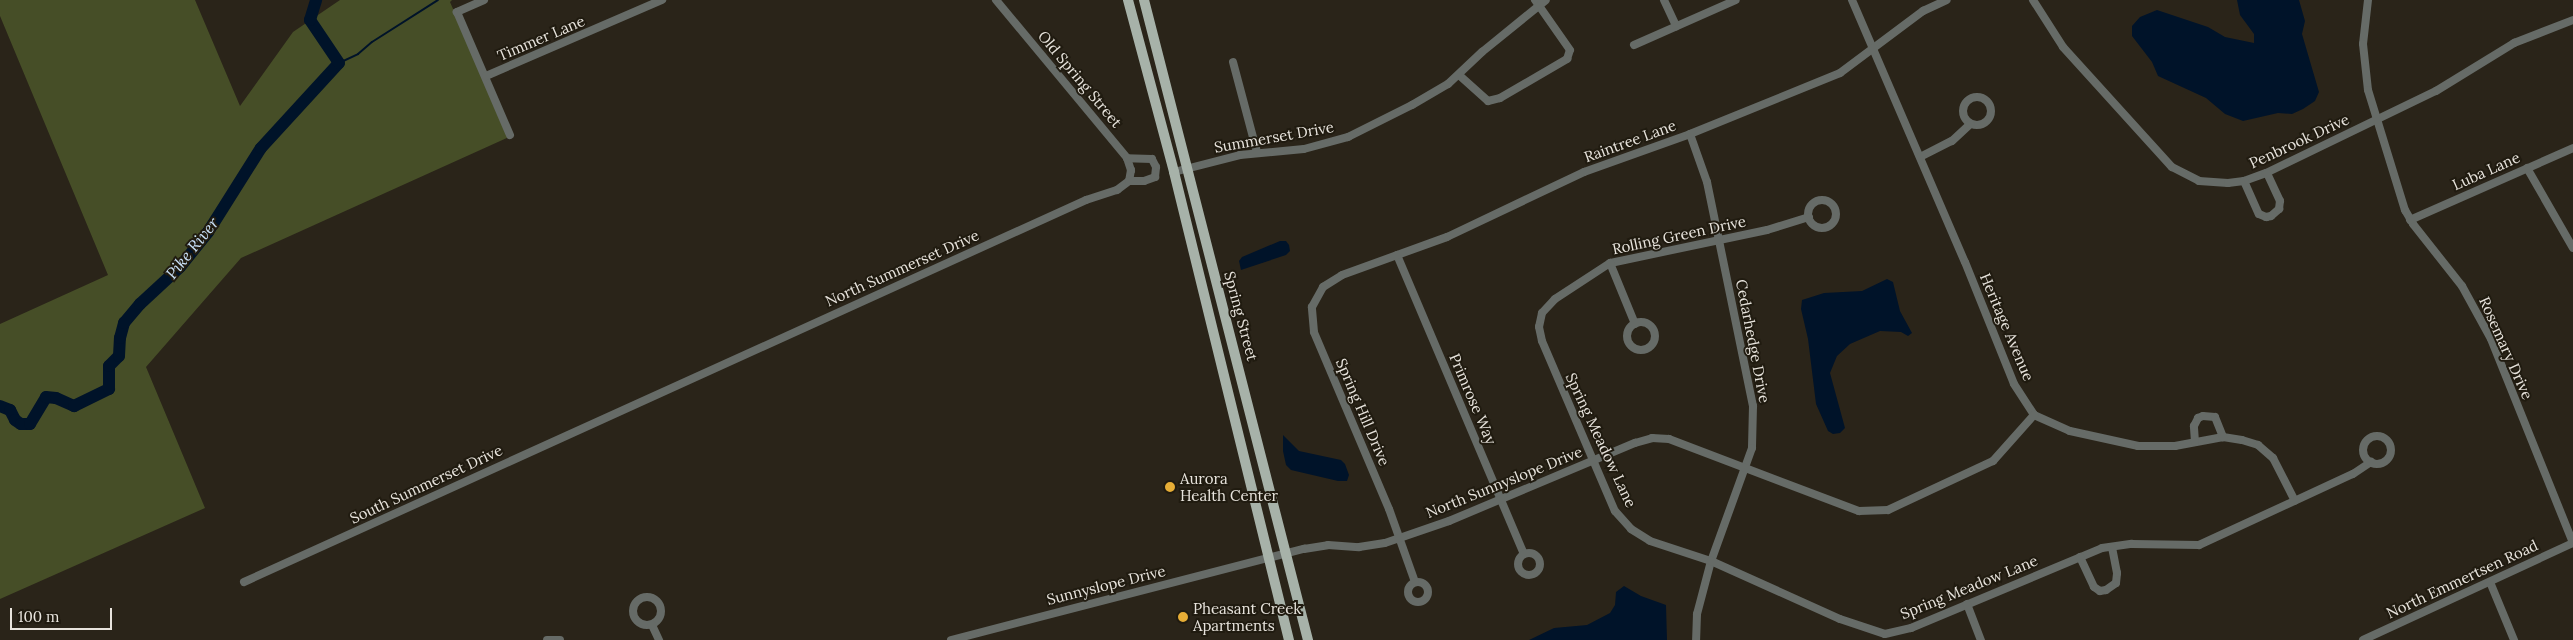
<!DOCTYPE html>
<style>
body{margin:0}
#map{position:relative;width:2573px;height:640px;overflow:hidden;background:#2a2419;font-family:Lora,serif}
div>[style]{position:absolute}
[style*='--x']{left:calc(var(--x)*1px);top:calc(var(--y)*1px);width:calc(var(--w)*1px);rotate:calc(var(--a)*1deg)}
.green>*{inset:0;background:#464e27}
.water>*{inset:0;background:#001329}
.stream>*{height:2px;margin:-1px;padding:0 1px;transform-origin:1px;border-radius:1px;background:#001329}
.river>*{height:12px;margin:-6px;padding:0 6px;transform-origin:6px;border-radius:6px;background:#001329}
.minor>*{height:8px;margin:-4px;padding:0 4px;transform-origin:4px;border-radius:4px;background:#666b67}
.minor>.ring{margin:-4px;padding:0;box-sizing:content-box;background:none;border:8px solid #666b67;border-radius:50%}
.major>*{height:10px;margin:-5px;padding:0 5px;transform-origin:5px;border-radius:5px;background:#a7b2a9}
.dots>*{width:14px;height:14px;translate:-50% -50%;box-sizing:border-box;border:2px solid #201b10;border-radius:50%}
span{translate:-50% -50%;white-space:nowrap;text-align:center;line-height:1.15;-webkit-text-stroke:4px #201b10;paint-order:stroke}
.street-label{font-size:15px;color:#e8e4dd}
.poi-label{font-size:15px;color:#e8e4dd}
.left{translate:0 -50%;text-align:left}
.water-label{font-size:16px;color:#c9e0f7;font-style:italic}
.scale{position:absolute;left:10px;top:608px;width:102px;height:22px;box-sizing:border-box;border:2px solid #e8e4dd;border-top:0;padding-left:6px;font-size:15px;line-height:18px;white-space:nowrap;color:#e8e4dd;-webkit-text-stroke:4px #201b10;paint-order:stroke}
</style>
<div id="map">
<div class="green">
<i style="clip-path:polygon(0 0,195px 0,240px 106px,293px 32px,340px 0,452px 0,450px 2px,509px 137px,241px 258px,146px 367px,205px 508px,0 599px,0 324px,108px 275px,0 16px)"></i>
</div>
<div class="water">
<i style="clip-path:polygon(2237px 0,2299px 0,2305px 21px,2302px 34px,2319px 92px,2315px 101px,2303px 109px,2292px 114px,2278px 113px,2243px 121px,2225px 114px,2206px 98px,2158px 76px,2152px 62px,2132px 36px,2132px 26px,2140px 17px,2157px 10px,2208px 27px,2225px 37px,2254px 43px,2254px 34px,2240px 15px)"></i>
<i style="clip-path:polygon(1280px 241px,1286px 241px,1289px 245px,1290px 251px,1286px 255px,1241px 270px,1239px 261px,1242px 257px)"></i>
<i style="clip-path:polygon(1887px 279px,1893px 282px,1900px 311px,1912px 333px,1908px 336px,1901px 332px,1880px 331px,1850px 344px,1837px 356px,1830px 373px,1845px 428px,1840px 433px,1833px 434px,1828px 431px,1816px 404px,1808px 339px,1801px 309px,1802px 300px,1824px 293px,1862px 291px)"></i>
<i style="clip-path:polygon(1283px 435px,1299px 451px,1341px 460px,1345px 464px,1349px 475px,1347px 481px,1338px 481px,1291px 470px,1286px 465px,1283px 451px)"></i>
<i style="clip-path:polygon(1624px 586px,1641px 596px,1666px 605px,1667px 640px,1529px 640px,1554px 628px,1587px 625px,1610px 613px,1615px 605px,1616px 592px)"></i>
</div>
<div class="stream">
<i style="--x:339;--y:63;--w:21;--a:-25"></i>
<i style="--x:358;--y:54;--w:18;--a:-41"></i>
<i style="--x:372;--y:42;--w:78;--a:-32.5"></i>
</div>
<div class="river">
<i style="--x:0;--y:406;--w:11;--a:22"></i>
<i style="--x:10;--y:410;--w:11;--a:63"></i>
<i style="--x:15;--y:420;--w:7;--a:34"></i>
<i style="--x:21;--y:424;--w:9;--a:0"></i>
<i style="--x:30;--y:424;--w:31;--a:-59"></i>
<i style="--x:46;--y:397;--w:10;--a:6"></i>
<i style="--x:56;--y:398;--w:20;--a:24"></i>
<i style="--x:74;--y:406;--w:39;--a:-26"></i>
<i style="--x:109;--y:389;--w:23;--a:-90"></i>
<i style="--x:109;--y:366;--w:14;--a:-45"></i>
<i style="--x:119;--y:356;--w:18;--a:-87"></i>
<i style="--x:120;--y:338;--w:16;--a:-75"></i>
<i style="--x:124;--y:323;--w:25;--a:-50"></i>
<i style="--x:140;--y:304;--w:54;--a:-42.8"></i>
<i style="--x:180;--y:267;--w:45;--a:-51.3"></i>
<i style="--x:208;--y:232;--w:99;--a:-57.8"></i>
<i style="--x:261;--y:148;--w:115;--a:-47.5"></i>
<i style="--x:339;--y:63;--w:52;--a:-124"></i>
<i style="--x:310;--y:20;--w:21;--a:-73"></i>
</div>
<div class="minor">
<i style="--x:484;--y:0;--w:30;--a:156"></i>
<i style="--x:457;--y:12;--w:134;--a:66.7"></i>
<i style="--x:996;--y:0;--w:205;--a:50.3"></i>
<i style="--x:1127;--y:158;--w:13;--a:72"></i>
<i style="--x:1131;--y:170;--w:11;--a:100"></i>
<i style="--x:1664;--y:0;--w:29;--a:65"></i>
<i style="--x:1852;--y:0;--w:285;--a:66.7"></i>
<i style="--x:1965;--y:262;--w:131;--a:68.1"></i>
<i style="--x:2014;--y:384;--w:37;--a:57"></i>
<i style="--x:2034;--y:415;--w:39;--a:24"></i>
<i style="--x:2070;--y:431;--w:70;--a:12.4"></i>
<i style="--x:2138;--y:446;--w:37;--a:0"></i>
<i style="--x:2175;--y:446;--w:49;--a:-10.6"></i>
<i style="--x:2223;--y:437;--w:19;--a:9"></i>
<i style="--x:2242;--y:440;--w:17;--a:17"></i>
<i style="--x:2258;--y:445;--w:20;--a:41"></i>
<i style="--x:2273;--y:458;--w:48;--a:62.9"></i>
<i style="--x:2033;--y:0;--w:56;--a:57.4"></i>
<i style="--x:2063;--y:47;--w:162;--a:47.8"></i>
<i style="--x:2172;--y:167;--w:30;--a:27"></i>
<i style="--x:2199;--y:181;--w:29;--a:4"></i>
<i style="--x:2228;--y:183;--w:16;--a:-7"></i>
<i style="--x:2244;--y:181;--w:23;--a:-20"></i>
<i style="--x:2266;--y:173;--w:189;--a:-25.8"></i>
<i style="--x:2436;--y:91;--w:92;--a:-31.6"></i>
<i style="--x:2514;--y:43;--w:63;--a:-21.3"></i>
<i style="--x:2368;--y:0;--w:44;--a:96.5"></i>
<i style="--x:2363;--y:44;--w:46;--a:83.8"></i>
<i style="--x:2368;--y:90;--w:126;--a:72.9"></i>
<i style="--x:2405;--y:210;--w:16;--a:60"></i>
<i style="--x:2413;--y:224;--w:79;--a:51.7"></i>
<i style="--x:2462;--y:286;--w:60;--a:61.3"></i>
<i style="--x:2491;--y:339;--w:220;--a:68.1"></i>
<i style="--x:1634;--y:45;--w:111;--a:-23.8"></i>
<i style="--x:1233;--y:62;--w:93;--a:75.1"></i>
<i style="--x:1459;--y:75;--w:39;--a:42"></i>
<i style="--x:1488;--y:101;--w:12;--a:-14"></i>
<i style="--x:1500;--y:98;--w:78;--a:-30.2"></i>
<i style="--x:1567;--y:59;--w:9;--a:-72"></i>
<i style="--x:1570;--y:50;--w:61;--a:-125"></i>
<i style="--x:486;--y:76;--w:192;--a:-23.4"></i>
<i class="ring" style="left:1963px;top:97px;width:20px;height:20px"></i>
<i style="--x:1690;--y:134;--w:51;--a:70.5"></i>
<i style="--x:1707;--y:182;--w:229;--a:78.4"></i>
<i style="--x:1753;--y:406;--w:42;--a:91.4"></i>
<i style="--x:1752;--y:448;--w:120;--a:109.9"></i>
<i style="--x:1711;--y:561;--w:55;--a:104.8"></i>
<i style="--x:1697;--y:614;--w:26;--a:92"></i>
<i style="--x:1920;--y:157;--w:36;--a:-27"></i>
<i style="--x:1952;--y:141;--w:25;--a:-43"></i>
<i style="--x:2527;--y:168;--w:92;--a:60.1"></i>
<i style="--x:1174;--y:172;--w:68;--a:-14.4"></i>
<i style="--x:1240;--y:155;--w:64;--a:-5.4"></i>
<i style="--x:1304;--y:149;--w:46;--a:-15.3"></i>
<i style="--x:1348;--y:137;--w:72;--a:-26.6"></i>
<i style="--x:1412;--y:105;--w:42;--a:-30.3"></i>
<i style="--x:1448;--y:84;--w:47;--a:-43.3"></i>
<i style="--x:1482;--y:52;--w:82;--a:-39.1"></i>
<i style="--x:2244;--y:181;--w:36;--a:66"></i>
<i style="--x:2259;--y:214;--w:8;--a:23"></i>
<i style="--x:2266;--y:217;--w:5;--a:-11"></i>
<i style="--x:2271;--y:216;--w:11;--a:-41"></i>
<i style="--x:2279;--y:209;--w:8;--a:-83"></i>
<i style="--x:2280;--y:201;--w:31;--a:-115"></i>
<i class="ring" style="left:1808px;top:200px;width:20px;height:20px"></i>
<i style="--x:1809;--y:217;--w:44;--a:162.8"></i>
<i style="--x:1767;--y:230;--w:160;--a:168.1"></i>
<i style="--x:1610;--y:263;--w:66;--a:146.8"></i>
<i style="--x:1555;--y:299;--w:19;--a:133"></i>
<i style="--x:1542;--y:313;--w:14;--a:102"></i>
<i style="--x:1539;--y:327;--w:14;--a:78"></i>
<i style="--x:1542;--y:341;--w:185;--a:66.8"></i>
<i style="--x:1615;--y:511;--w:24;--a:48"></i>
<i style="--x:1631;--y:529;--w:22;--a:32"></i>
<i style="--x:1650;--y:541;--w:64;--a:18.2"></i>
<i style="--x:1711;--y:561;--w:141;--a:24.2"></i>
<i style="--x:1840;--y:619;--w:47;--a:18.4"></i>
<i style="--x:1885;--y:634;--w:27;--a:-13"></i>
<i style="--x:1911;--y:628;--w:207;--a:-22.7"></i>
<i style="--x:2102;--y:548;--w:30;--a:-8"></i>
<i style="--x:2132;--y:544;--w:67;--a:0.9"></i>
<i style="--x:2199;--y:545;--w:170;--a:-24.8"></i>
<i style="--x:2353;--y:474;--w:22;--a:-34"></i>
<i style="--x:2410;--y:220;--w:178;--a:-23.8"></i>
<i style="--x:1397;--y:255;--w:325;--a:67"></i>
<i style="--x:1610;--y:263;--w:66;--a:67.7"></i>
<i class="ring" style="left:1627px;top:322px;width:20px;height:20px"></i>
<i class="ring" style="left:2363px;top:436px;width:20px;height:20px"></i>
<i style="--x:2195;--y:442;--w:16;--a:-94"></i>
<i style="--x:2194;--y:426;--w:9;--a:-63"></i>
<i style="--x:2198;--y:418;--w:5;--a:-22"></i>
<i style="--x:2203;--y:416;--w:12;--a:5"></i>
<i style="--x:2215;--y:417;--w:22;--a:68"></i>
<i class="ring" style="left:1518px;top:553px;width:14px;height:14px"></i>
<i style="--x:2080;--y:557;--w:33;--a:65"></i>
<i style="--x:2094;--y:587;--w:7;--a:34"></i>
<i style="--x:2100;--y:591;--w:6;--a:-9"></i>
<i style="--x:2106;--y:590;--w:12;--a:-35"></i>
<i style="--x:2116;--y:583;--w:10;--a:-84"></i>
<i style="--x:2117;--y:573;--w:26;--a:-101"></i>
<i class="ring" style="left:1408px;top:582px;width:12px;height:12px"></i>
<i style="--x:244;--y:582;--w:925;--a:-24.4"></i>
<i style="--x:1086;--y:200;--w:33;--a:-18"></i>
<i style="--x:1117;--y:190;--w:15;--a:-37"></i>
<i style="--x:1129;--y:181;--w:15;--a:0"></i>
<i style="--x:1144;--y:181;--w:12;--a:-20"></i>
<i style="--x:1155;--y:177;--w:10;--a:-84"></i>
<i style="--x:1156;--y:167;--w:9;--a:-117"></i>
<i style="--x:1152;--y:159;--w:25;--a:-178"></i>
<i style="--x:1415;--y:582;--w:77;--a:-109.6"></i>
<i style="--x:1389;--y:509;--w:192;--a:-113"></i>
<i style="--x:1314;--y:332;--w:25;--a:-95"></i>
<i style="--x:1312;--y:307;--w:23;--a:-61"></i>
<i style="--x:1323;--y:287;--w:22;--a:-32"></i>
<i style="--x:1342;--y:275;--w:112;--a:-19.9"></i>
<i style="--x:1447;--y:237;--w:152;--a:-25.4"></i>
<i style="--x:1584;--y:172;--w:113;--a:-19.7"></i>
<i style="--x:1690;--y:134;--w:162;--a:-22.1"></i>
<i style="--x:1840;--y:73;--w:104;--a:-36.8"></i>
<i style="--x:1923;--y:11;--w:26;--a:-25"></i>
<i style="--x:2490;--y:582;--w:63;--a:67.5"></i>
<i class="ring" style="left:633px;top:597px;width:20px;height:20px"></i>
<i style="--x:1967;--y:604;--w:39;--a:69"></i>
<i style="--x:652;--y:625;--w:17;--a:65"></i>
<i style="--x:547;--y:640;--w:13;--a:0"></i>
<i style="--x:951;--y:640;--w:365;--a:-14.5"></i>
<i style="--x:1304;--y:549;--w:24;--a:-9"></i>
<i style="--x:1328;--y:545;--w:31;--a:4"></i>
<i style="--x:1359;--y:547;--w:26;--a:-9"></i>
<i style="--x:1385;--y:543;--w:68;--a:-19"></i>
<i style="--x:1449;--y:521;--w:202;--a:-22.8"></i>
<i style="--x:1635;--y:443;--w:18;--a:-16"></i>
<i style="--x:1652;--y:438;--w:17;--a:3"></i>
<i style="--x:1669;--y:439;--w:203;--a:20.8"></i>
<i style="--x:1859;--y:511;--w:29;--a:-2"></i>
<i style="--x:1888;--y:510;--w:116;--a:-25"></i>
<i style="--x:1993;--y:461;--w:62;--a:-48.3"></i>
<i style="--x:2363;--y:640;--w:231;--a:-24.8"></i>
</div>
<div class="major">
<i style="--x:1128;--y:0;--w:178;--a:75"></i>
<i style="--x:1174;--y:172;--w:482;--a:76.2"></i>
<i style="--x:1144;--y:0;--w:661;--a:75.63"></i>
</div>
<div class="dots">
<i style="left:1170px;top:487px;background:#e6ad36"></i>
<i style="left:1183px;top:617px;background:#e6ad36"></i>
</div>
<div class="street-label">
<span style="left:541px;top:38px;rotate:-23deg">Timmer Lane</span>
<span style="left:1080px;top:79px;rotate:50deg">Old Spring Street</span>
<span style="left:1274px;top:137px;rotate:-10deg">Summerset Drive</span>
<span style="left:1630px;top:141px;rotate:-20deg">Raintree Lane</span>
<span style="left:2299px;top:141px;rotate:-25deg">Penbrook Drive</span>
<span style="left:2486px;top:171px;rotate:-24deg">Luba Lane</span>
<span style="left:1679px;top:235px;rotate:-12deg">Rolling Green Drive</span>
<span style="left:902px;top:268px;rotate:-24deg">North Summerset Drive</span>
<span style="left:1241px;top:316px;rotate:75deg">Spring Street</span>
<span style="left:2007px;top:327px;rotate:67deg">Heritage Avenue</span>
<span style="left:1753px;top:341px;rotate:79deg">Cedarhedge Drive</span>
<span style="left:2506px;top:348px;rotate:66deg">Rosemary Drive</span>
<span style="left:1473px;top:399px;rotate:67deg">Primrose Way</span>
<span style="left:1363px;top:412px;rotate:67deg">Spring Hill Drive</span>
<span style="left:1601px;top:440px;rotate:65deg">Spring Meadow Lane</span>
<span style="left:1504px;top:482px;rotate:-22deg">North Sunnyslope Drive</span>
<span style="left:426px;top:484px;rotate:-25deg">South Summerset Drive</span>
<span style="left:2462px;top:579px;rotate:-25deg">North Emmertsen Road</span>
<span style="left:1106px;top:585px;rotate:-14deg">Sunnyslope Drive</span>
<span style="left:1969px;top:587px;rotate:-22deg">Spring Meadow Lane</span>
</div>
<div class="poi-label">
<span class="left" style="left:1180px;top:487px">Aurora<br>Health Center</span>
<span class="left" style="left:1193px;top:617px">Pheasant Creek<br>Apartments</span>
</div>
<div class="water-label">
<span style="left:192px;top:248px;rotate:-51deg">Pike River</span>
</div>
<div class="scale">100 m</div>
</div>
